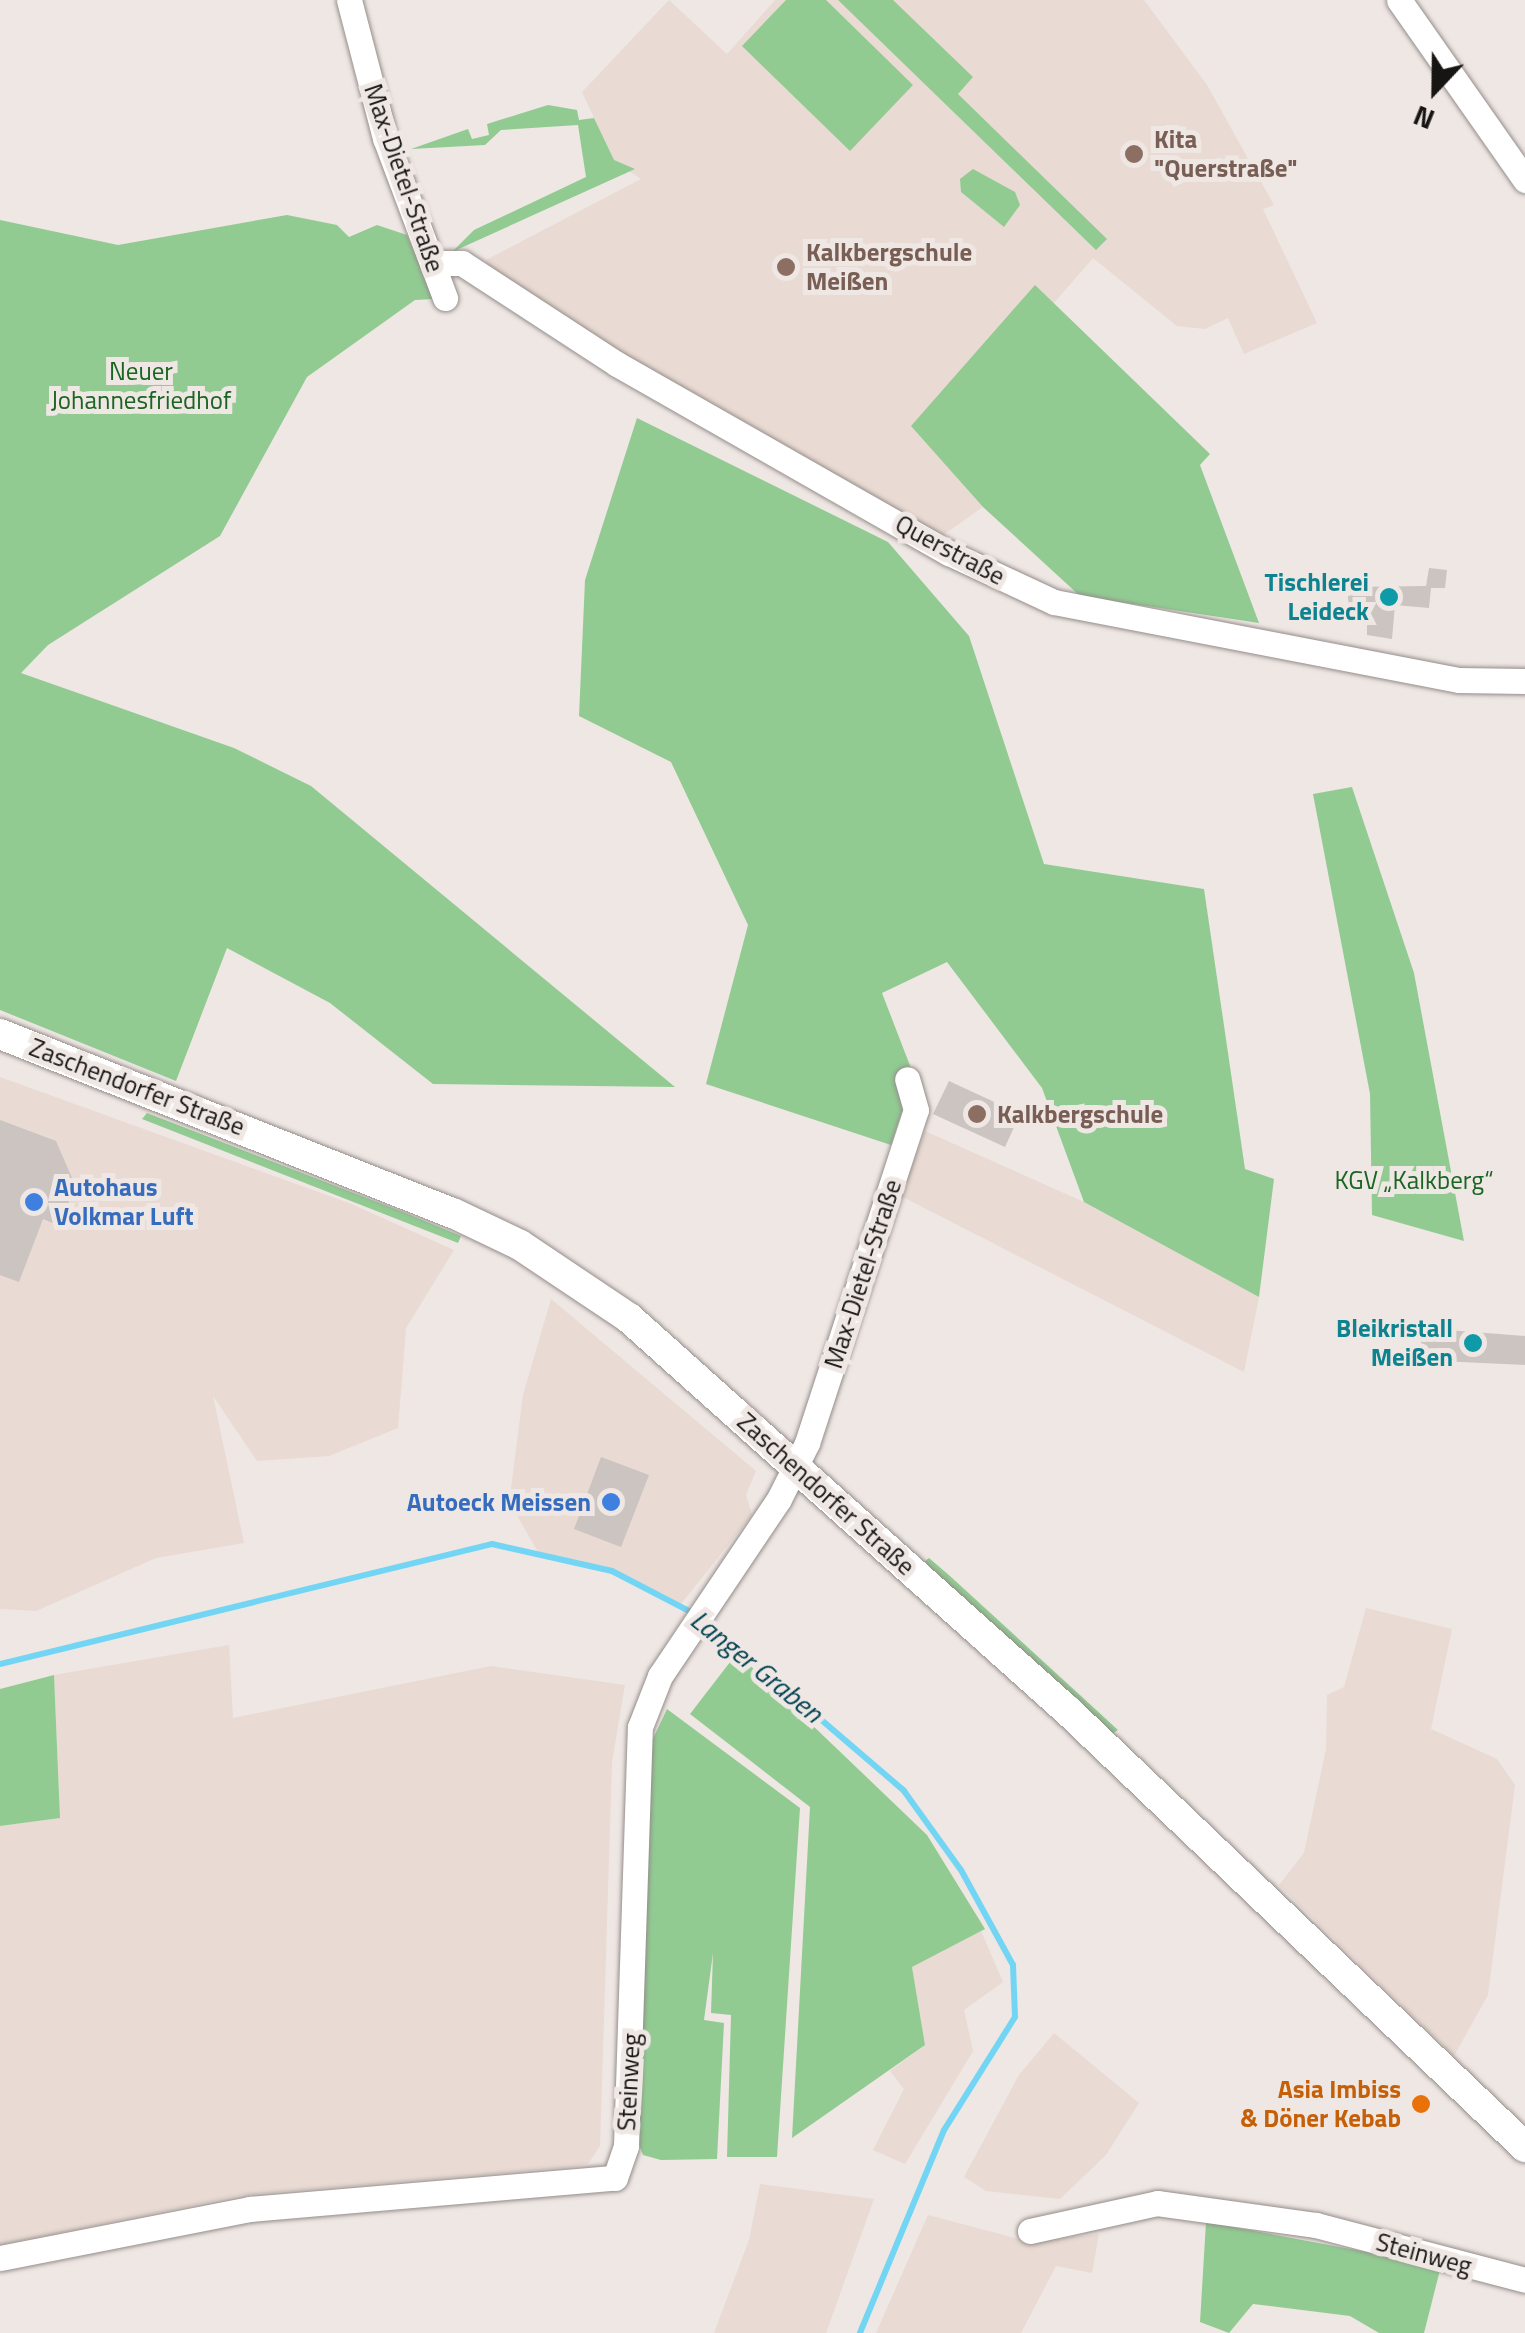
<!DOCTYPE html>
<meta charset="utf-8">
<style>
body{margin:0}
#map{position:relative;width:1525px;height:2333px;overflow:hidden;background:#efe7e4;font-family:"Titillium Web",sans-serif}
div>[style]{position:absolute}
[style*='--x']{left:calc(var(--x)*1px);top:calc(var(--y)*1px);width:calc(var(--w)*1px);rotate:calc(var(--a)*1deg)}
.built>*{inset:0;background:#e9dad3}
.green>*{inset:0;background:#91cb92}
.stream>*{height:6px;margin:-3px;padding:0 3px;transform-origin:3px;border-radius:3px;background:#73d5f4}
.building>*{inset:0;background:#cbc4c0}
.roads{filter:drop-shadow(0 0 2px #948d8a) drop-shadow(0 0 2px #948d8a)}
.minor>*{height:25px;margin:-12.5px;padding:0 12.5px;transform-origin:12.5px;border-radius:12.5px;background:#fff}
.tertiary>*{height:30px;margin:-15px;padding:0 15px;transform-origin:15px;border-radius:15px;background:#fff}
.dots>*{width:28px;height:28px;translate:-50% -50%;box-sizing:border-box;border:5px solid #efe7e4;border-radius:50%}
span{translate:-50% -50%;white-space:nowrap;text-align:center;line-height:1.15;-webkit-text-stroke:10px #efe7e4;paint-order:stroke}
.education-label{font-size:25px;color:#785e54;font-weight:700}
.left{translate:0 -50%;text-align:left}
.street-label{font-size:25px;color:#171513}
.park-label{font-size:25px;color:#196521}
.culture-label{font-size:25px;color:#0d838f;font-weight:700}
.right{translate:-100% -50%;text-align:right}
.shop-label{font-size:25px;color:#366cbe;font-weight:700}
.food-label{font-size:25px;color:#c56008;font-weight:700}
.water-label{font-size:28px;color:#044353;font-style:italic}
.north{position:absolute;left:1385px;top:40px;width:100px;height:100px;-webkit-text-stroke:8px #efe7e4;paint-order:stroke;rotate:202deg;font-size:28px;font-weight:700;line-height:40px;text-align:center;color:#171513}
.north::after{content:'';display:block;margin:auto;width:35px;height:45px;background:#171513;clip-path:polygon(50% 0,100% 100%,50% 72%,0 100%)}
</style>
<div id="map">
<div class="built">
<i style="clip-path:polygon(669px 0,727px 54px,775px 0,1144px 0,1207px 85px,1274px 205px,1263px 209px,1317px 323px,1244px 354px,1228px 318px,1205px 329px,1177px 326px,1093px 258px,1053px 304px,1035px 286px,912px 426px,983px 507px,943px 535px,644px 372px,490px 274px,486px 260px,641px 179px,614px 161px,582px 92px)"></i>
<i style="clip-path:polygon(0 1077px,349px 1203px,454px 1250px,406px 1328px,398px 1428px,329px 1456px,257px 1461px,213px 1396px,244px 1543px,156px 1558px,36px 1611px,0 1609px)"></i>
<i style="clip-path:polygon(925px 1131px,1084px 1202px,1259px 1297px,1244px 1372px,901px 1196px)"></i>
<i style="clip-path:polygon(551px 1299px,756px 1471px,746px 1495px,752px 1515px,681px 1604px,612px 1571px,538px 1552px,519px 1519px,510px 1496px,523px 1395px)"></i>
<i style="clip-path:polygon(1366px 1608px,1452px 1629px,1431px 1729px,1497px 1759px,1515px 1785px,1488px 1995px,1454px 2056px,1279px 1885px,1304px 1853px,1326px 1749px,1327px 1695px,1344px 1687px)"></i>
<i style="clip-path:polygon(229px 1645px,233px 1718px,491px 1666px,625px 1685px,612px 1762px,600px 2146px,588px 2164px,571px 2167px,242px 2195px,0 2245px,0 1826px,60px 1818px,54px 1675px)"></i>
<i style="clip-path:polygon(981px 1931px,1003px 1982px,964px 2010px,973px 2051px,905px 2164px,873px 2150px,904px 2089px,890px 2071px,925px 2045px,912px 1967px)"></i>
<i style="clip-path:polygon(1054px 2033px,1139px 2103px,1106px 2155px,1060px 2199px,986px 2191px,964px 2177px,1019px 2075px)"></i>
<i style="clip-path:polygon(760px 2184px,874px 2199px,826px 2333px,714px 2333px,749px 2240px)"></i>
<i style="clip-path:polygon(928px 2215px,1030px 2242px,1099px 2234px,1092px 2273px,1056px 2266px,1021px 2333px,876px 2333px)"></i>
</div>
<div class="green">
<i style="clip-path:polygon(786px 0,826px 0,913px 85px,850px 151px,742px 46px)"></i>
<i style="clip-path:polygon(838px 0,893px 0,973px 77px,958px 94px,1107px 239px,1096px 250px)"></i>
<i style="clip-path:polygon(548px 105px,577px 110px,579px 120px,594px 118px,614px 160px,635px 169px,452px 252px,474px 230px,586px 177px,578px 125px,501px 130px,485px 145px,411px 149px,468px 129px,472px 139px,489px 135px,487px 124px)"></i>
<i style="clip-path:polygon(973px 169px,1015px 192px,1020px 205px,1004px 227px,961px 192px,960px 179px)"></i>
<i style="clip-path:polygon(287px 215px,337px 225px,349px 237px,377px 225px,407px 235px,434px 299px,415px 300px,307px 377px,220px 536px,48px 645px,21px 673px,234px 748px,311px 786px,675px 1087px,433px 1084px,330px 1003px,227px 948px,176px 1081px,0 1010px,0 220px,118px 245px)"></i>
<i style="clip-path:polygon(1035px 285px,1210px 454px,1200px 465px,1259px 623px,1080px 596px,983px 507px,911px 426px)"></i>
<i style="clip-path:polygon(637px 418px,888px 542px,969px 636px,1044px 864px,1204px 889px,1245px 1169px,1274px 1179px,1259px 1297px,1084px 1202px,1042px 1088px,947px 962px,882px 993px,914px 1076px,891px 1145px,706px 1084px,748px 925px,671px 762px,579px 716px,585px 580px)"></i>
<i style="clip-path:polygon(1352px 787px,1414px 973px,1464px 1241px,1372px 1215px,1370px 1094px,1313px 794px)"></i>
<i style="clip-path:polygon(147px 1113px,403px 1212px,461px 1236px,458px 1243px,142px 1119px)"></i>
<i style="clip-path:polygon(929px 1558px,950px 1576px,1118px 1730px,1110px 1735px,924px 1562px)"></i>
<i style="clip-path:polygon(737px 1653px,927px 1835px,985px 1929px,912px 1967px,925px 2045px,792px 2138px,810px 1807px,690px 1714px)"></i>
<i style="clip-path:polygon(54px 1675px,60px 1818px,0 1826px,0 1689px)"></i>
<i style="clip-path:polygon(667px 1709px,800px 1808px,777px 2157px,727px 2157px,731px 2015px,711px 2013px,713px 1953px,704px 2020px,724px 2023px,717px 2159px,661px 2160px,643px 2155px,638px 2142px,649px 1747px)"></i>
<i style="clip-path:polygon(1206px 2222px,1441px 2266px,1424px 2333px,1379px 2333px,1350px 2316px,1253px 2304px,1229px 2333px,1200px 2322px)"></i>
</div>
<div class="stream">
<i style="--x:706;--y:1621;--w:261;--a:40.6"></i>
<i style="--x:904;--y:1791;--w:97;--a:54.2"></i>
<i style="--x:961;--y:1870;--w:108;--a:61.3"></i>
<i style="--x:1013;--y:1965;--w:52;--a:87.8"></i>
<i style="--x:1015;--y:2017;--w:133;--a:122.1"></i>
<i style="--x:944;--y:2130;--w:220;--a:112.5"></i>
<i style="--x:0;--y:1664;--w:506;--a:-13.71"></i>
<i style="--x:492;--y:1544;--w:123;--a:12.7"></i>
<i style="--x:612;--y:1571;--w:93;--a:27.4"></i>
</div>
<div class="building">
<i style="clip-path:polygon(1429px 568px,1447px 570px,1445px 588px,1431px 588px,1429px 608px,1395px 605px,1392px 639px,1367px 635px,1367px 621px,1350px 619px,1347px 587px,1426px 586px)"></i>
<i style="clip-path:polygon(949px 1081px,1020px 1114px,1005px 1147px,933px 1114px)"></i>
<i style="clip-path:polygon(0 1120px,56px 1141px,75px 1185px,60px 1226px,43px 1219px,19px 1282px,0 1275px)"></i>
<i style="clip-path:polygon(1421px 1328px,1525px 1336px,1525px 1365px,1440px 1361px,1421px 1351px)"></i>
<i style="clip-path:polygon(601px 1457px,649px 1475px,621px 1547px,574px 1529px)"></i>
</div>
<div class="roads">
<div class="minor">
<i style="--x:349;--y:0;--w:143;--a:75.4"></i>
<i style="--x:385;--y:138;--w:171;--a:69.4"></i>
<i style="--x:1399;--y:0;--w:220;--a:55"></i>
<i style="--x:433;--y:263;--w:29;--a:0"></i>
<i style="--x:462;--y:263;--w:185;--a:33.1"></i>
<i style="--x:617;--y:364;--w:382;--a:29.7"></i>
<i style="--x:949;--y:553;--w:116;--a:25"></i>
<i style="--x:1054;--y:602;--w:412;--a:10.9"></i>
<i style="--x:1459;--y:680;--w:66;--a:0.9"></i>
<i style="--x:1030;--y:2231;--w:130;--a:-12.4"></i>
<i style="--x:1157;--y:2203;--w:161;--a:7.9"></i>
<i style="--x:1316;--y:2225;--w:216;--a:14.7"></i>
<i style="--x:0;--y:2258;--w:255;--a:-11.1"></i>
<i style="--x:250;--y:2209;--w:366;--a:-4.9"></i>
<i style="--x:615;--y:2178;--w:34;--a:-71"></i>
<i style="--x:626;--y:2146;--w:419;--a:-88.1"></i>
<i style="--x:640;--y:1727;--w:55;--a:-68.6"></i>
<i style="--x:660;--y:1676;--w:213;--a:-56.1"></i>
<i style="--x:779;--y:1499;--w:63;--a:-63.4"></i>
<i style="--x:807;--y:1443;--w:350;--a:-71.9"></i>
<i style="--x:916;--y:1110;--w:32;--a:-106"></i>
</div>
<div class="tertiary">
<i style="--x:0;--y:1034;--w:487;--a:21.6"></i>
<i style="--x:453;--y:1213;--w:74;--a:25.5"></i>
<i style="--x:520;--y:1245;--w:131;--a:33.8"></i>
<i style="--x:629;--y:1318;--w:589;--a:41.84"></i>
<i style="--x:1068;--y:1711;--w:632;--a:43.65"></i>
</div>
</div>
<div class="dots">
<i style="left:1134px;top:154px;background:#8d6e63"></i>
<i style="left:786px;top:267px;background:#8d6e63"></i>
<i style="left:1389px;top:597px;background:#0f9aa8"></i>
<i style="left:977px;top:1114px;background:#8d6e63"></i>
<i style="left:34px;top:1202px;background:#3f7fe0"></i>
<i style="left:1473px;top:1343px;background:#0f9aa8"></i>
<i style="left:611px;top:1502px;background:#3f7fe0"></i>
<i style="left:1421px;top:2104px;background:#e8710a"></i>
</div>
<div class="education-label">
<span class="left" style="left:1154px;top:154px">Kita<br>"Querstraße"</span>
<span class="left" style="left:806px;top:267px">Kalkbergschule<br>Meißen</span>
<span class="left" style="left:997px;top:1114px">Kalkbergschule</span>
</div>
<div class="street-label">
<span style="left:404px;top:178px;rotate:71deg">Max-Dietel-Straße</span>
<span style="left:950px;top:550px;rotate:28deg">Querstraße</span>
<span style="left:137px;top:1087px;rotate:21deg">Zaschendorfer Straße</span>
<span style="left:863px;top:1274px;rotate:-72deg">Max-Dietel-Straße</span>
<span style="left:826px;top:1494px;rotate:42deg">Zaschendorfer Straße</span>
<span style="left:629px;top:2082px;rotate:-87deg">Steinweg</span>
<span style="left:1424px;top:2254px;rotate:15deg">Steinweg</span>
</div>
<div class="park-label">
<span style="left:141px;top:386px">Neuer<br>Johannesfriedhof</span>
<span style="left:1414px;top:1180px">KGV „Kalkberg“</span>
</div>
<div class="culture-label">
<span class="right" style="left:1369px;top:597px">Tischlerei<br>Leideck</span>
<span class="right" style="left:1453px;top:1343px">Bleikristall<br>Meißen</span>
</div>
<div class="shop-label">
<span class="left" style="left:54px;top:1202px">Autohaus<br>Volkmar Luft</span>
<span class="right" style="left:591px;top:1502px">Autoeck Meissen</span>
</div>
<div class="food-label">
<span class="right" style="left:1401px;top:2104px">Asia Imbiss<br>&amp; Döner Kebab</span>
</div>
<div class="water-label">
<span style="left:757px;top:1666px;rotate:39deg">Langer Graben</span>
</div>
<div class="north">N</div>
</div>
